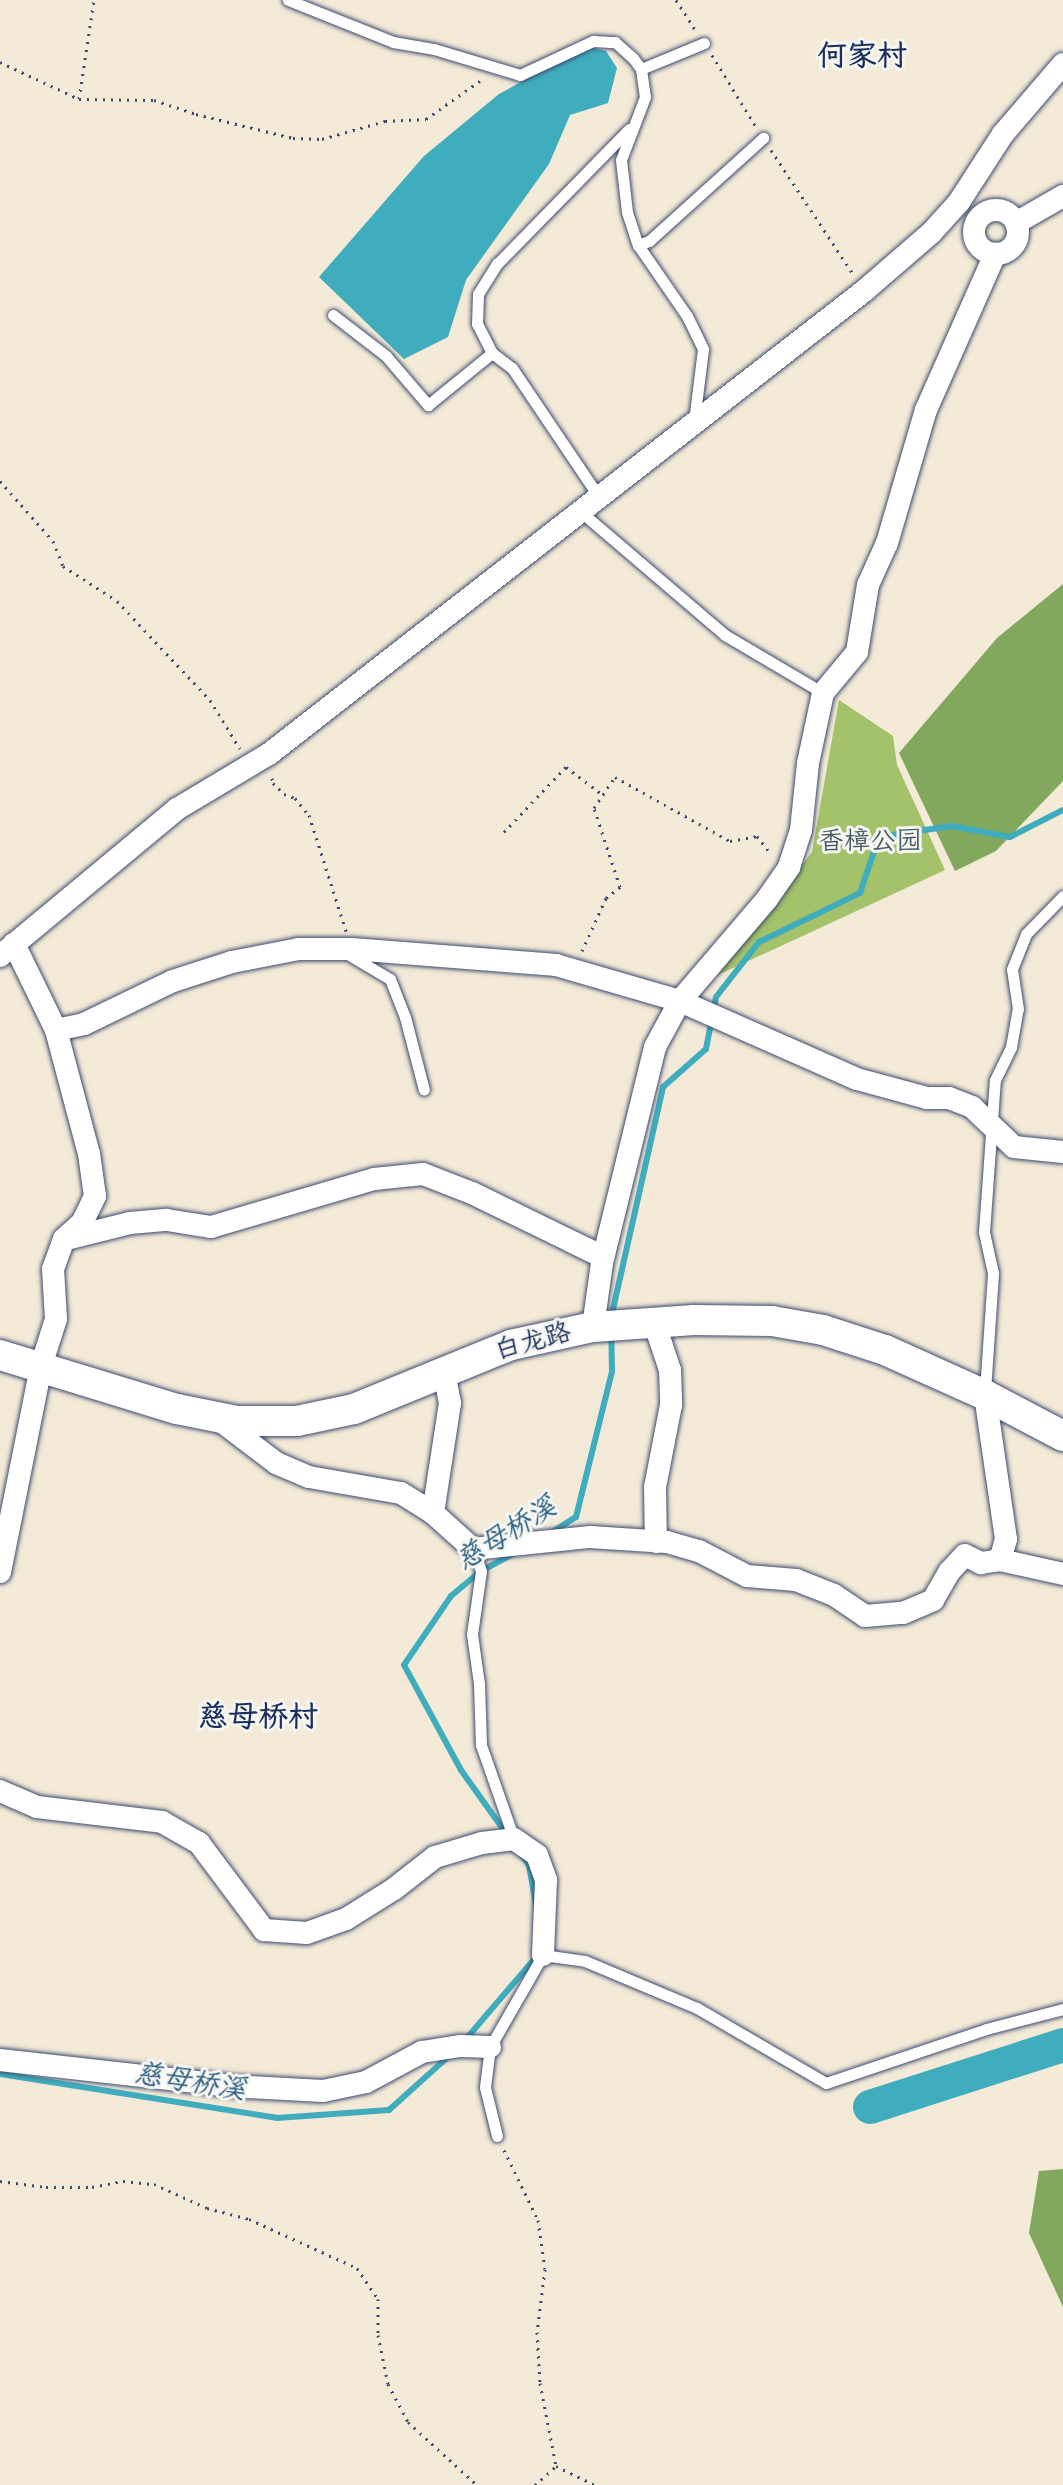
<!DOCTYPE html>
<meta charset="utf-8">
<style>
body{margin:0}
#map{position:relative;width:1063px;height:2485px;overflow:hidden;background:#f3ead7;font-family:Pangolin,"LXGW WenKai TC",sans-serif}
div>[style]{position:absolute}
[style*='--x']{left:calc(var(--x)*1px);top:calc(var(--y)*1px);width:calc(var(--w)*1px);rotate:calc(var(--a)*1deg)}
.green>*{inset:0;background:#a3c26a}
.forest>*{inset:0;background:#82a85e}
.water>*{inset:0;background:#3fadbd}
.stream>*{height:6px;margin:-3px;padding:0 3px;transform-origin:3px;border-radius:3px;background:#3fadbd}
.river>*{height:34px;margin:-17px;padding:0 17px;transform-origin:17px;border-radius:17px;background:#3fadbd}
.path>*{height:3px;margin-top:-1.5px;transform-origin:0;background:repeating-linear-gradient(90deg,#3b4b70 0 2px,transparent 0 8px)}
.roads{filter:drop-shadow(0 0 2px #3b4b70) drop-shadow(0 0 2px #3b4b70)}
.lane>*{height:11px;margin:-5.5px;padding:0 5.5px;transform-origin:5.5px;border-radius:5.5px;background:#fff}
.street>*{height:22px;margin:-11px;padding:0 11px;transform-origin:11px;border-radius:11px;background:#fff}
.street>.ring{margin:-11px;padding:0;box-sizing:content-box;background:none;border:22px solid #fff;border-radius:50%}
.secondary>*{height:30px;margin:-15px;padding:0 15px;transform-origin:15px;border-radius:15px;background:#fff}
span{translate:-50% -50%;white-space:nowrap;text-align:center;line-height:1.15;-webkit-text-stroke:6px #f6f6f2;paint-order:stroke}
.park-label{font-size:26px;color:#445b62}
.street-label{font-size:26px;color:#1b2f5e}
.water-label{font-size:28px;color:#285b7f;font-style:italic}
.quarter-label{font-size:30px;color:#1b2f5e;font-weight:700}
</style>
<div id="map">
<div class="green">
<i style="clip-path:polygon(839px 700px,893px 736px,897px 765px,945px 870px,718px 975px,812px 852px)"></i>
</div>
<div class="forest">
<i style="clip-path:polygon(1063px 584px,1063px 781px,996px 851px,955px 871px,899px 753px,997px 638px)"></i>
<i style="clip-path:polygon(1063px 2169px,1063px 2307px,1029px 2233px,1039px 2171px)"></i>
</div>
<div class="water">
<i style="clip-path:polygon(586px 46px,606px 51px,617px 68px,608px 103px,570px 115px,549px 164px,466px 280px,448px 337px,404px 359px,319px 277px,424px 156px,499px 94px)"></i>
</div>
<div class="stream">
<i style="--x:611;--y:1318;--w:237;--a:-77.3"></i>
<i style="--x:663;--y:1087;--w:57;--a:-41.5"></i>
<i style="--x:706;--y:1049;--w:53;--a:-79.1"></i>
<i style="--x:716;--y:997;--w:70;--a:-52"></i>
<i style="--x:759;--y:942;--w:112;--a:-25.9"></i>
<i style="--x:860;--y:893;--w:59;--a:-71.3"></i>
<i style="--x:879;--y:837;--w:73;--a:-8.7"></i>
<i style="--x:951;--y:826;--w:60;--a:10.6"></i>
<i style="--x:1010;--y:837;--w:59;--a:-27"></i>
<i style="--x:552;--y:1532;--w:28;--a:-32"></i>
<i style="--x:576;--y:1517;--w:149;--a:-76.1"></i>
<i style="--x:612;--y:1372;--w:39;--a:-91"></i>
<i style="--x:508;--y:1836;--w:81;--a:-125.5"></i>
<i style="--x:461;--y:1770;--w:119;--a:-118.5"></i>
<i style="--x:404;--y:1665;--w:83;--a:-55.7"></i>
<i style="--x:451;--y:1596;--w:39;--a:-40"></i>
<i style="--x:481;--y:1571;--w:38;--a:-28"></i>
<i style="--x:521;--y:1854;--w:14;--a:54"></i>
<i style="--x:529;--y:1865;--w:40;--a:80"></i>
<i style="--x:466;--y:2039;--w:109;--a:-49.5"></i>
<i style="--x:0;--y:2074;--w:280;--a:9"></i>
<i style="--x:277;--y:2118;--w:112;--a:-4.1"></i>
<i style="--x:389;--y:2110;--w:82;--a:-42"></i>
</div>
<div class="river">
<i style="--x:870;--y:2107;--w:203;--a:-17.8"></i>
</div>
<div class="path">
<i style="--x:676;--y:0;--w:38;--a:57"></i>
<i style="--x:712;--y:55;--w:84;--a:58.6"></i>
<i style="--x:0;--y:62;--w:87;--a:25.1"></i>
<i style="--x:79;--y:99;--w:75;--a:0.8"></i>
<i style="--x:154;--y:100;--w:44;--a:18.4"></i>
<i style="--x:196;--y:114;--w:100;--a:13.9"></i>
<i style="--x:293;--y:138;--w:29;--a:2"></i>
<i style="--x:322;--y:139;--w:66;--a:-15.9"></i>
<i style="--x:385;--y:121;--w:41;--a:-2.8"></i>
<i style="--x:426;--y:119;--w:67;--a:-35.3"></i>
<i style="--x:79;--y:99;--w:100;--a:-81.4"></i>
<i style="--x:771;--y:150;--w:149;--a:56.5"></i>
<i style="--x:0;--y:481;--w:80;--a:48.5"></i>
<i style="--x:53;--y:541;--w:27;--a:68"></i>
<i style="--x:63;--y:566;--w:64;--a:32.9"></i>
<i style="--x:117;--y:601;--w:136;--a:46.8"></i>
<i style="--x:210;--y:700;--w:57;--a:58.5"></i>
<i style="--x:272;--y:778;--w:5;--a:79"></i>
<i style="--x:273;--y:783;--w:16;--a:45"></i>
<i style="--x:284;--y:794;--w:12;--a:20"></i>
<i style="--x:295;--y:798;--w:22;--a:51"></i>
<i style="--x:309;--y:815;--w:122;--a:72.3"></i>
<i style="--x:504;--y:832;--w:90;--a:-46.4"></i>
<i style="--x:566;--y:767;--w:46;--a:37.1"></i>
<i style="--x:582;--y:951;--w:58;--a:-65.6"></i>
<i style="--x:606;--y:898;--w:18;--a:-38"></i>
<i style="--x:620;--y:887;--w:83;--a:-108.2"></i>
<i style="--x:594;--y:808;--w:37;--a:-56"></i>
<i style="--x:615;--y:777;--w:132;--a:29.1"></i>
<i style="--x:730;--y:841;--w:27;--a:-10"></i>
<i style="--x:757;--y:836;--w:23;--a:52"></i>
<i style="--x:504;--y:2150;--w:78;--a:64.1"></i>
<i style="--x:538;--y:2220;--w:49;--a:81.9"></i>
<i style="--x:545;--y:2269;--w:64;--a:97.2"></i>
<i style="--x:537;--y:2332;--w:51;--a:86.6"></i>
<i style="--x:540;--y:2383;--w:85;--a:79.1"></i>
<i style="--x:556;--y:2466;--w:43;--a:26"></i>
<i style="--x:0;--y:2181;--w:46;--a:7.4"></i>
<i style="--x:46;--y:2187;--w:46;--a:0"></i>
<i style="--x:92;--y:2187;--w:32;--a:-11"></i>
<i style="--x:123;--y:2181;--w:31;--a:6"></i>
<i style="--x:154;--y:2184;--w:58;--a:24.4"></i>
<i style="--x:207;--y:2208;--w:43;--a:14.7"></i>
<i style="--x:249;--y:2219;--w:119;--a:24.4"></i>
<i style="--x:357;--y:2268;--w:37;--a:56"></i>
<i style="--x:378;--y:2299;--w:36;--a:90"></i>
<i style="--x:378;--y:2335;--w:50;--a:78.5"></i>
<i style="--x:388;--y:2384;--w:43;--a:62.2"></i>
<i style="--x:408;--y:2422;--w:93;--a:42.4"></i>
<i style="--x:535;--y:2485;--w:28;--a:-42"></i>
</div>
<div class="roads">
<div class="lane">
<i style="--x:288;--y:0;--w:113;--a:21.8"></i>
<i style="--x:393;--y:42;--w:42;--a:9.7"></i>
<i style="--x:434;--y:49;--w:90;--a:16.8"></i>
<i style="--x:520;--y:75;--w:81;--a:-25"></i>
<i style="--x:593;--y:41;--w:22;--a:3"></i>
<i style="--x:615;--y:42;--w:24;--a:42"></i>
<i style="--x:633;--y:58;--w:14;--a:54"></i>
<i style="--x:641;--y:69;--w:28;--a:82"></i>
<i style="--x:645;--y:97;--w:67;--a:110.9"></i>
<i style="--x:621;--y:160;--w:52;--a:83.4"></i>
<i style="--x:627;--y:212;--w:35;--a:72"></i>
<i style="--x:638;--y:245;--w:86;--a:55.4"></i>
<i style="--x:687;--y:316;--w:37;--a:64"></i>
<i style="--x:703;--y:349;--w:73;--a:97.1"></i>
<i style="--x:641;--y:69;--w:68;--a:-22.4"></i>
<i style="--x:638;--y:245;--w:12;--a:-20"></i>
<i style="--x:649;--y:241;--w:154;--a:-42.1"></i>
<i style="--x:333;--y:315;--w:67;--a:37.7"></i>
<i style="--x:386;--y:356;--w:65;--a:49.4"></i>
<i style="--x:428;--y:405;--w:82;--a:-39.1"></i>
<i style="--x:492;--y:353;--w:25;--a:37"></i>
<i style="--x:512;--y:368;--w:156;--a:56"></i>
<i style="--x:492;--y:353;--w:33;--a:-117"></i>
<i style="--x:477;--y:324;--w:30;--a:-88"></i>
<i style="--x:478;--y:294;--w:36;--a:-58"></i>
<i style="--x:497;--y:264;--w:189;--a:-45.6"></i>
<i style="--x:581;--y:512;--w:189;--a:40.5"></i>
<i style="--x:725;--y:635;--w:114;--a:30.6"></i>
<i style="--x:346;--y:953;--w:51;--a:30.6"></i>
<i style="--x:390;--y:979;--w:41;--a:68.5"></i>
<i style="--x:405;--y:1017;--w:75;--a:75.4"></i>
<i style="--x:985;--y:1391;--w:118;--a:-86.1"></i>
<i style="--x:993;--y:1273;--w:42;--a:-102.4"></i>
<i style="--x:984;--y:1232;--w:152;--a:-85.9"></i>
<i style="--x:995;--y:1080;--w:37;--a:-64"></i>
<i style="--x:1011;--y:1047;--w:39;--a:-80"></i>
<i style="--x:1018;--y:1009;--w:40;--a:-98.5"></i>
<i style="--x:1012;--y:969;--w:38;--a:-68"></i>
<i style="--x:1026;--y:934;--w:53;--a:-45.8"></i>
<i style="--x:473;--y:1549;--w:23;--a:70"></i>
<i style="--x:481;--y:1571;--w:64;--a:98.1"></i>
<i style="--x:472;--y:1634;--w:50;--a:82"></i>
<i style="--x:479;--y:1684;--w:61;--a:88.1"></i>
<i style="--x:481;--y:1745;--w:100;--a:70.7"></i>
<i style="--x:497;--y:2136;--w:50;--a:-103.8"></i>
<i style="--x:485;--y:2087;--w:40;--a:-82.9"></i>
<i style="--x:490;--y:2047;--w:106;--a:-60.1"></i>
<i style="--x:543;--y:1955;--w:42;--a:8.1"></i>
<i style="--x:585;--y:1961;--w:121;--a:22.8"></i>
<i style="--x:697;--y:2008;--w:149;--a:30.2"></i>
<i style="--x:826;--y:2083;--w:169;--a:-18.6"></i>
<i style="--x:986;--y:2029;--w:80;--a:-14.6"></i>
</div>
<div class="street">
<i class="ring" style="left:974px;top:210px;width:22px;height:22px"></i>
<i style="--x:1016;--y:223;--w:54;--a:-29.9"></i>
<i style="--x:0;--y:956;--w:230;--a:-39.7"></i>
<i style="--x:177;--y:809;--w:107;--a:-30.9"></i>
<i style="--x:269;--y:754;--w:754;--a:-37.89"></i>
<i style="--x:864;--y:291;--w:90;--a:-40.9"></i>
<i style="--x:932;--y:232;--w:40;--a:-48"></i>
<i style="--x:959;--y:202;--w:81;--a:-57.1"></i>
<i style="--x:1003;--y:134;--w:92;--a:-49.4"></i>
<i style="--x:56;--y:1030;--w:29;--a:-12"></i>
<i style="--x:84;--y:1024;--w:99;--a:-25.8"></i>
<i style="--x:173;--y:981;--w:62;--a:-17.9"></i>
<i style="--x:232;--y:962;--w:68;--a:-11"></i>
<i style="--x:299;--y:949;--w:53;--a:0"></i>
<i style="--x:352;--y:949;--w:205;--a:4.5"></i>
<i style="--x:556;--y:965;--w:129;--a:16.2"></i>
<i style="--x:680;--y:1001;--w:193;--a:23.8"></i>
<i style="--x:857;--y:1079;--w:73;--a:15.2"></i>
<i style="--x:927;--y:1098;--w:22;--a:0"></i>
<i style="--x:949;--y:1098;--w:25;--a:21"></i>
<i style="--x:972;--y:1107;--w:58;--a:43.6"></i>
<i style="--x:1014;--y:1147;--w:49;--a:5.8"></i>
<i style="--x:66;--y:1239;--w:66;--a:-14"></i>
<i style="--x:130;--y:1223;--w:37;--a:-5"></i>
<i style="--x:167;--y:1220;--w:45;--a:9"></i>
<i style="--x:211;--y:1227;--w:170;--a:-16.4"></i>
<i style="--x:374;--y:1179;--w:49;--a:-5.8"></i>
<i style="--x:423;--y:1174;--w:53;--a:21.2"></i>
<i style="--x:472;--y:1193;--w:146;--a:26"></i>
<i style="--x:654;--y:1322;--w:51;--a:71.6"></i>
<i style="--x:670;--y:1370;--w:35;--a:88"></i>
<i style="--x:671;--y:1405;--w:84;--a:101"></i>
<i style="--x:655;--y:1487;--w:55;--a:89"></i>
<i style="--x:593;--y:1327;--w:65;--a:-82"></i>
<i style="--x:602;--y:1263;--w:222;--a:-76.2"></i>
<i style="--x:655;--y:1047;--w:52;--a:-61.5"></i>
<i style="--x:680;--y:1001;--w:134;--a:-49.5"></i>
<i style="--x:767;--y:899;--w:39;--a:-55"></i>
<i style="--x:789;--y:867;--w:39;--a:-72"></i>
<i style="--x:801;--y:830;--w:67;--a:-84"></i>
<i style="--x:808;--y:763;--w:72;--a:-77.9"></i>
<i style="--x:823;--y:693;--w:53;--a:-50.3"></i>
<i style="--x:857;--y:652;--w:68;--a:-80.7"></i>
<i style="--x:868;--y:585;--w:46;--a:-65.7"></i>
<i style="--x:887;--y:543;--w:139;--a:-73.7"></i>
<i style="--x:926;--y:410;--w:171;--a:-66.1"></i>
<i style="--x:217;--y:1418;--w:74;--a:37.3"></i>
<i style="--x:276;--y:1463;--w:36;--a:23"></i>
<i style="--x:309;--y:1477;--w:93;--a:9.9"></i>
<i style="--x:401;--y:1493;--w:38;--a:32"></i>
<i style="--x:433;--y:1513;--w:54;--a:42"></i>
<i style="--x:473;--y:1549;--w:118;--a:-5.9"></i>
<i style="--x:590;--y:1537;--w:77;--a:3.7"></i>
<i style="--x:667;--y:1542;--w:33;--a:16"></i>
<i style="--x:699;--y:1551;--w:54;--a:27.5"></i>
<i style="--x:747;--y:1576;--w:49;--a:4.7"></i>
<i style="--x:796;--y:1580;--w:41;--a:21.5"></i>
<i style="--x:834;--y:1595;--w:37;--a:34"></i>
<i style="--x:865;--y:1616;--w:38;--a:-5"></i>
<i style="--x:903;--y:1613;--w:33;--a:-23"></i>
<i style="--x:933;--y:1600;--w:32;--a:-60"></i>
<i style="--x:949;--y:1572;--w:23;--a:-47"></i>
<i style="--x:965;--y:1555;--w:18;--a:27"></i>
<i style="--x:981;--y:1563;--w:19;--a:-9"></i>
<i style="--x:1000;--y:1560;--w:22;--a:-74"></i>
<i style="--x:1006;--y:1539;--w:146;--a:-98.3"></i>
<i style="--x:433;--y:1513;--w:111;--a:-81.2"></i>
<i style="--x:450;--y:1403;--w:32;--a:-101"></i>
<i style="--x:1000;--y:1560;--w:65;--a:12.5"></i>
<i style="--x:0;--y:1572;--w:210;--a:-78.7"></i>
<i style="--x:41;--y:1366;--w:49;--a:-72.3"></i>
<i style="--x:56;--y:1319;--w:50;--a:-93.4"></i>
<i style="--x:53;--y:1269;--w:32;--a:-70"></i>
<i style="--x:64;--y:1239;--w:24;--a:-42"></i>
<i style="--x:82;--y:1223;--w:30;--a:-64"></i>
<i style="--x:95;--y:1196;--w:42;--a:-98.1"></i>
<i style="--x:89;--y:1154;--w:128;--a:-104.9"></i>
<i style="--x:56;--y:1030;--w:96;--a:-116"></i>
<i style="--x:0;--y:1791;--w:40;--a:23.4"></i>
<i style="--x:37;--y:1807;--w:126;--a:6.8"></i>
<i style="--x:162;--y:1822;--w:43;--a:29.6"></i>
<i style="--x:199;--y:1843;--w:109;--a:53.2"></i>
<i style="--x:264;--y:1930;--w:43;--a:4"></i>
<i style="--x:307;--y:1933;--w:41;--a:-19.7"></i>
<i style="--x:346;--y:1919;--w:57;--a:-32"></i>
<i style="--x:394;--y:1889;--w:52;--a:-38"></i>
<i style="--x:435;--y:1857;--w:49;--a:-16.6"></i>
<i style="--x:482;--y:1843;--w:32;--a:-7"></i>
<i style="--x:514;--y:1839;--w:28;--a:35"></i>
<i style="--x:537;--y:1855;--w:27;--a:70"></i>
<i style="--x:546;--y:1880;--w:75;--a:92.3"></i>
<i style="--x:0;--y:2060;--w:231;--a:6.4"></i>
<i style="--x:230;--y:2086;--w:93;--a:3.1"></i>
<i style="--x:323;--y:2091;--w:44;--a:-11.8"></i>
<i style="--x:366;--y:2082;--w:64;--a:-28.2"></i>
<i style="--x:422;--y:2052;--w:39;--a:-9"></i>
<i style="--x:461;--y:2046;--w:29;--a:2"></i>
</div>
<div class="secondary">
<i style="--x:0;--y:1355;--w:185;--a:17"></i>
<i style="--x:177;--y:1409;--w:61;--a:11.3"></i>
<i style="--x:237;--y:1421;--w:60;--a:0"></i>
<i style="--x:297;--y:1421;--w:58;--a:-11.9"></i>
<i style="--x:354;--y:1409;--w:170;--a:-22.2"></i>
<i style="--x:511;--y:1345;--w:84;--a:-12.4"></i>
<i style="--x:593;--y:1327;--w:101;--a:-4"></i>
<i style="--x:694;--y:1320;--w:78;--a:0.7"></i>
<i style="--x:772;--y:1321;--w:52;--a:10"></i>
<i style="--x:823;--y:1330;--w:65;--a:17.9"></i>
<i style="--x:885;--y:1350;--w:110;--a:24.2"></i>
<i style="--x:985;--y:1395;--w:88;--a:27.7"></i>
</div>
</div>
<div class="park-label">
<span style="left:870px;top:842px">香樟公园</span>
</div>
<div class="street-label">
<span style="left:533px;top:1342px;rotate:-15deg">白龙路</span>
</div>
<div class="water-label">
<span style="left:506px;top:1534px;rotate:-32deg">慈母桥溪</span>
<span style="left:190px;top:2082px;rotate:9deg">慈母桥溪</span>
</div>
<div class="quarter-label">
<span style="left:862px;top:56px">何家村</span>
<span style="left:258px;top:1717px">慈母桥村</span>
</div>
</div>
